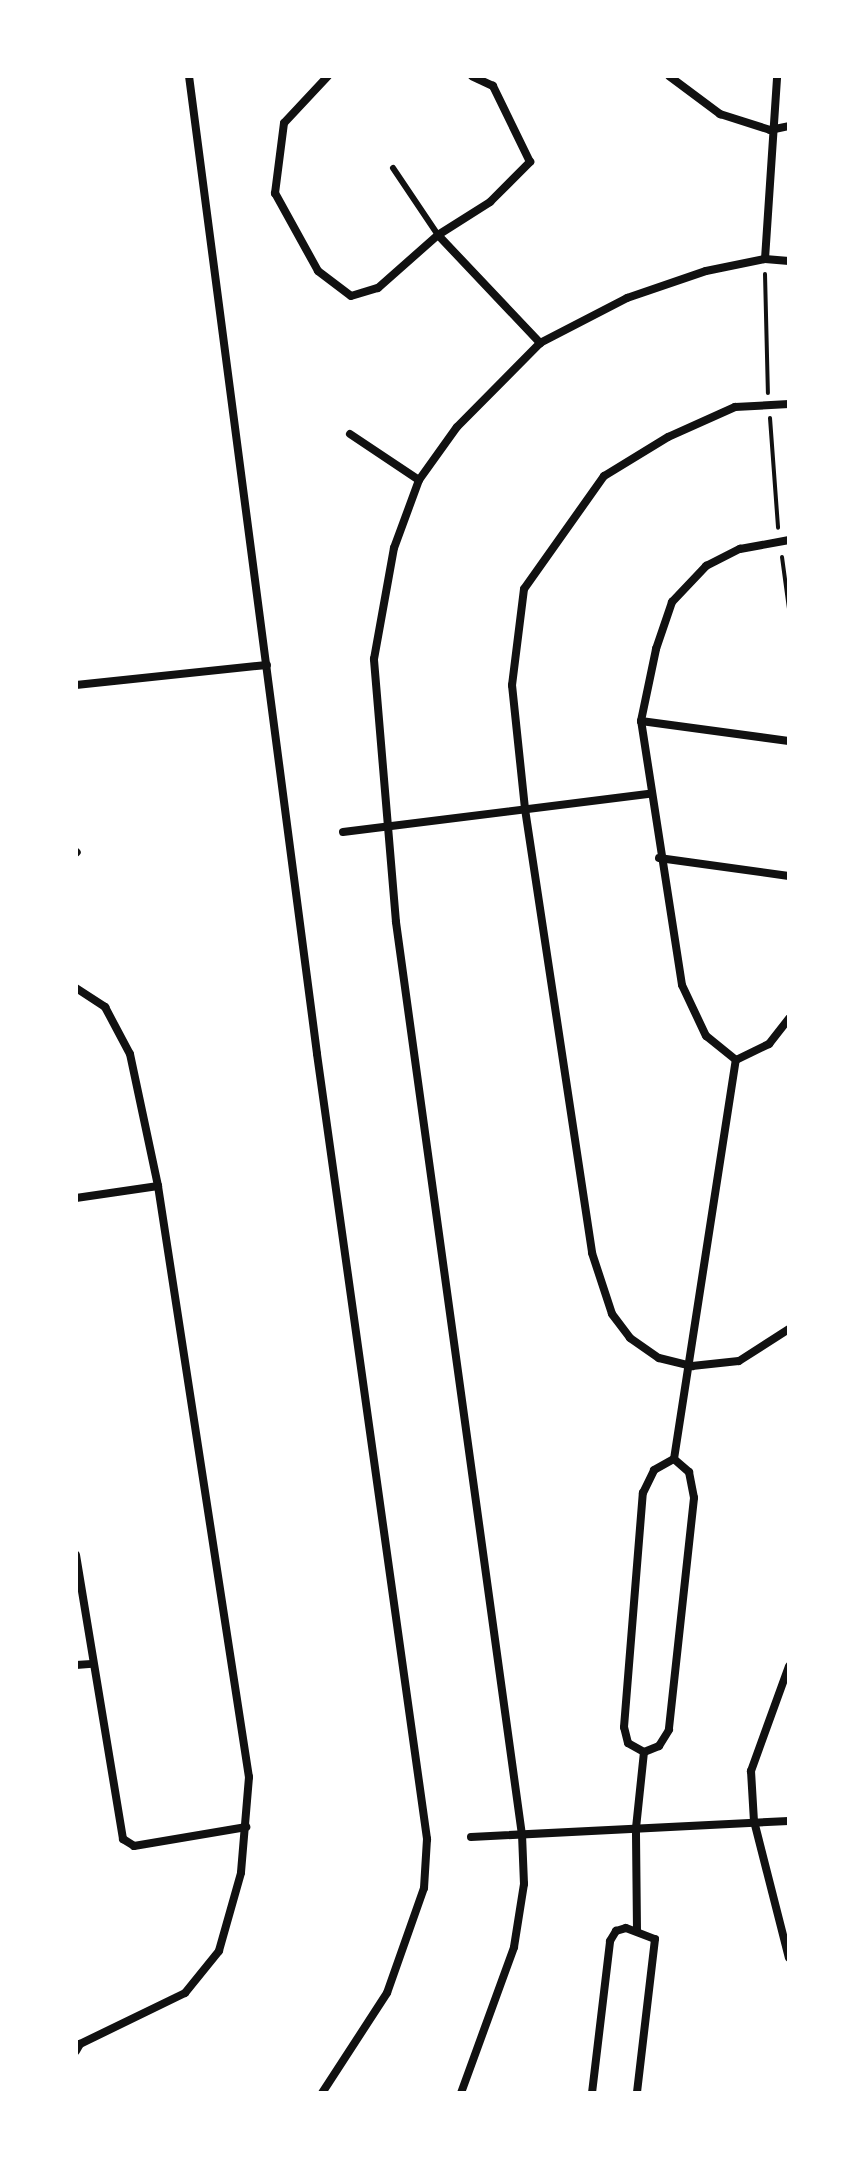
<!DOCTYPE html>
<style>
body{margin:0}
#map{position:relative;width:865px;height:2169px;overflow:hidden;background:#fff;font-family:Quicksand,sans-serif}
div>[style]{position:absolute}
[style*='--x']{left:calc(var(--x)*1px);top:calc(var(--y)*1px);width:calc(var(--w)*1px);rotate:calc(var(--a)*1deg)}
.path>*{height:4px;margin:-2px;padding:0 2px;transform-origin:2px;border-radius:2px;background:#111}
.service>*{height:6px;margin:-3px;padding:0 3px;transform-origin:3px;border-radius:3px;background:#111}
.minor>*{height:8px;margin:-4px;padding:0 4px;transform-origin:4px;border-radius:4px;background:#111}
span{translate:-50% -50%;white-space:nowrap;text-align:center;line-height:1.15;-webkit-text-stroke:6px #fff;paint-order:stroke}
.frame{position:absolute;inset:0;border:78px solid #fff;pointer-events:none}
</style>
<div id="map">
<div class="path">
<i style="--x:765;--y:274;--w:119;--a:88.6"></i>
<i style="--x:770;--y:418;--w:110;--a:85.8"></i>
<i style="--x:782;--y:557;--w:52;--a:82.3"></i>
</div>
<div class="service">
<i style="--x:393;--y:168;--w:81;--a:56.1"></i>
</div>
<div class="minor">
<i style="--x:189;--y:76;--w:986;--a:82.54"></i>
<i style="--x:317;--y:1054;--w:793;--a:82.02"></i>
<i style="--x:427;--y:1839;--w:49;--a:93.5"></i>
<i style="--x:424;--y:1888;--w:111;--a:109.4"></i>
<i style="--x:387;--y:1993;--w:119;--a:123"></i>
<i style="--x:328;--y:76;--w:64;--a:133.1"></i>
<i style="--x:284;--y:123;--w:71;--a:97.3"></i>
<i style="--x:275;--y:193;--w:89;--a:61.1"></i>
<i style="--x:318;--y:271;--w:41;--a:37.1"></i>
<i style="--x:351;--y:296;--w:28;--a:-17"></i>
<i style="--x:378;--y:288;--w:80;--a:-41.5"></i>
<i style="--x:438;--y:235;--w:62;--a:-32.4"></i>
<i style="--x:490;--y:202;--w:57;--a:-45"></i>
<i style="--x:530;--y:162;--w:85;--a:-116"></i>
<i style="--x:493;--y:86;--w:23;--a:-155"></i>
<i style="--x:669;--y:76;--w:64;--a:36.7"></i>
<i style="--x:720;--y:114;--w:52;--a:17.7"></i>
<i style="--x:770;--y:130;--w:19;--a:-12"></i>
<i style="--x:438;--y:235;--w:149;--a:46.6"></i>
<i style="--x:765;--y:259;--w:183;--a:-86.2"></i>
<i style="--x:789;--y:404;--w:54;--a:176.8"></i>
<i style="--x:735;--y:407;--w:73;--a:155.9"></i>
<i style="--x:668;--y:437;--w:75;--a:148.6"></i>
<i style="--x:604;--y:476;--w:138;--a:125.3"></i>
<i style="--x:524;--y:589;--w:97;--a:97.1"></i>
<i style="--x:512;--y:685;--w:125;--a:84"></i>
<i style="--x:525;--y:809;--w:449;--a:81.4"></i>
<i style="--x:592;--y:1253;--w:64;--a:71.8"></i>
<i style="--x:612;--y:1314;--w:30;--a:53"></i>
<i style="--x:630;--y:1338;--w:35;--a:35"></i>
<i style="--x:659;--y:1358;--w:34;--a:14"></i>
<i style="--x:692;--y:1366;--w:47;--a:-6.1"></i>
<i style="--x:739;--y:1361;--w:59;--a:-32.6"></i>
<i style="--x:350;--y:434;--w:83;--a:33.7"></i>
<i style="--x:76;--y:685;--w:192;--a:-6"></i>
<i style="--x:641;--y:721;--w:149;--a:7.7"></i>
<i style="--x:343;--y:832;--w:307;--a:-7.1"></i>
<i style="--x:76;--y:853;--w:1;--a:-45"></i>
<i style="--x:659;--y:858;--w:131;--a:7.9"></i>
<i style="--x:76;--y:988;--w:35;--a:33"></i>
<i style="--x:105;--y:1007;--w:53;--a:62"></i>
<i style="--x:130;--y:1054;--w:135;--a:78"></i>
<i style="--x:158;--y:1186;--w:598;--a:81.25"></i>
<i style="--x:249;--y:1777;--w:96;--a:94.8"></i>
<i style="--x:241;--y:1873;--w:81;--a:105.8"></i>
<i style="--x:219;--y:1951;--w:54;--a:129"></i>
<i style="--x:185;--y:1993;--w:117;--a:154.1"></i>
<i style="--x:80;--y:2044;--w:8;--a:120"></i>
<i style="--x:736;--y:1060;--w:38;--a:-141"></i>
<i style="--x:706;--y:1036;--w:56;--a:-115.2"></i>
<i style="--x:682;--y:985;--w:267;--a:-98.8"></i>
<i style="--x:641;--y:721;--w:74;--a:-78.2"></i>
<i style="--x:656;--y:649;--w:50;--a:-71.2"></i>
<i style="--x:672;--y:602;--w:50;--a:-46.6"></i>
<i style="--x:706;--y:566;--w:38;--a:-27"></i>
<i style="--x:740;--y:549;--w:50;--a:-10.4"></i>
<i style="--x:736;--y:1060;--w:37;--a:-26"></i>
<i style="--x:769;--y:1044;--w:33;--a:-52"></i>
<i style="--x:76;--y:1198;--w:83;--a:-8.3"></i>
<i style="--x:674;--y:1459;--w:20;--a:41"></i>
<i style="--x:689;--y:1472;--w:26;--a:79"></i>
<i style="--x:694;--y:1498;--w:233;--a:96.2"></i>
<i style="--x:669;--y:1730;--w:19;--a:122"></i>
<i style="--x:659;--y:1746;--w:16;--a:158"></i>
<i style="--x:644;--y:1752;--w:18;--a:-151"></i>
<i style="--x:628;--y:1743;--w:16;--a:-104"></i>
<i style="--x:624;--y:1727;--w:235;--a:-85.4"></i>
<i style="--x:643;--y:1493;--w:25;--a:-64"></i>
<i style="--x:654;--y:1470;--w:23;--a:-29"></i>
<i style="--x:674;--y:1459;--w:404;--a:-81.2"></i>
<i style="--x:76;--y:1555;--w:288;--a:80.6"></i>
<i style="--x:123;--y:1839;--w:13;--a:32"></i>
<i style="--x:134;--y:1846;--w:114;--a:-9.6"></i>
<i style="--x:76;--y:1665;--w:16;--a:-4"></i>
<i style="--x:789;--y:1666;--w:112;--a:109.9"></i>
<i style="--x:751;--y:1771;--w:50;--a:86.6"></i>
<i style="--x:754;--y:1821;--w:141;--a:75.7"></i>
<i style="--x:471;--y:1837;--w:318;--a:-2.9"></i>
<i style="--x:637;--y:1930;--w:102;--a:-90.6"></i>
<i style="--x:636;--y:1828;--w:76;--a:-84"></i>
<i style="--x:461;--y:2093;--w:155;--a:-70"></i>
<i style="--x:514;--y:1947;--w:64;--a:-81"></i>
<i style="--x:524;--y:1884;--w:49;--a:-92.3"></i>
<i style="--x:522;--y:1835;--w:922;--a:-97.86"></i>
<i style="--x:396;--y:922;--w:264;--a:-94.8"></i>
<i style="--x:374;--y:659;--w:113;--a:-79.8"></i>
<i style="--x:394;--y:548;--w:72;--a:-69.8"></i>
<i style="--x:419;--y:480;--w:65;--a:-54.4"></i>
<i style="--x:457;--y:427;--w:118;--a:-45.3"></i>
<i style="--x:540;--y:343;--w:98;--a:-27.3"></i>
<i style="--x:627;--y:298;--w:83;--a:-18.9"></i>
<i style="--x:706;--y:271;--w:60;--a:-11.5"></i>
<i style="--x:765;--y:259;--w:24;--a:5"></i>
<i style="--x:592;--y:2093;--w:153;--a:-83.2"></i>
<i style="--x:610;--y:1941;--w:12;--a:-59"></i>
<i style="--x:616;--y:1931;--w:10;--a:-17"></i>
<i style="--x:626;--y:1928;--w:31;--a:21"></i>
<i style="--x:655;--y:1939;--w:155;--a:96.7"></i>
</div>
<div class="frame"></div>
</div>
